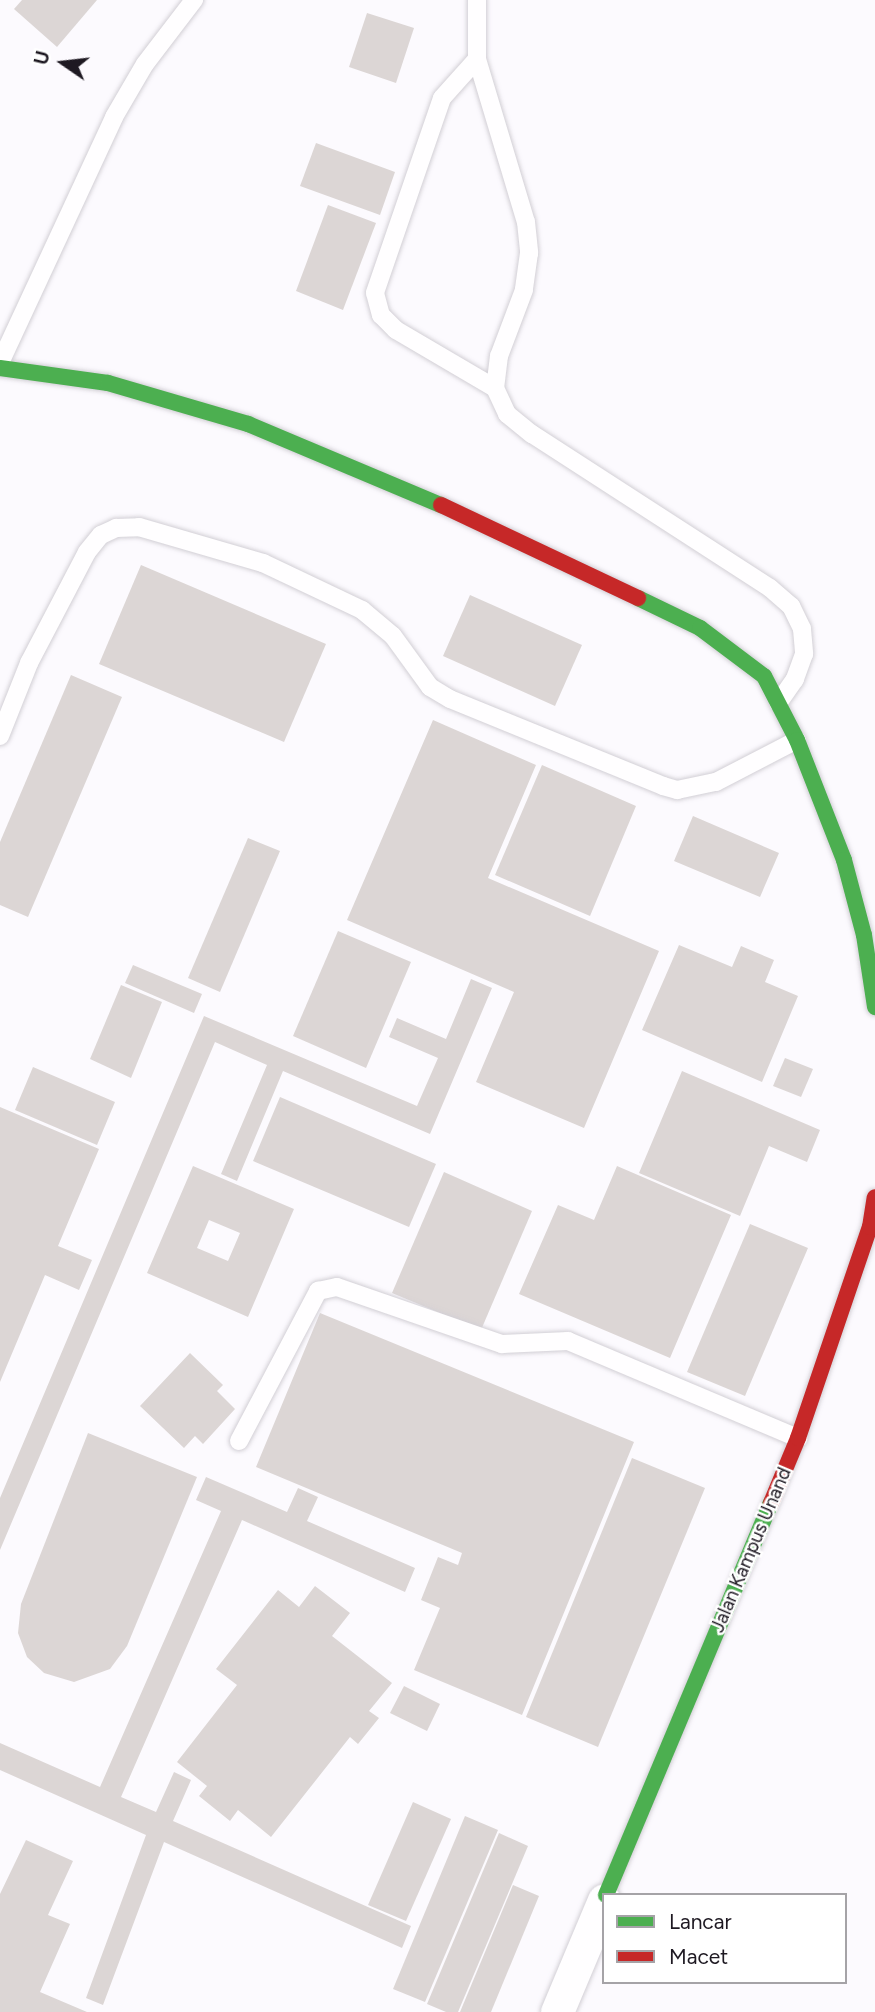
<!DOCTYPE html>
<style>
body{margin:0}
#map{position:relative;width:875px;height:2012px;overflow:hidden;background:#fcfafe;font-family:Figtree,sans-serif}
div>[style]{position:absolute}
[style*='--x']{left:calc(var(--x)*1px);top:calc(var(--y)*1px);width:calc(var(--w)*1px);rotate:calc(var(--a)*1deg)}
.building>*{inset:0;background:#dcd6d5}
.roads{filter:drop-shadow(0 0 2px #d2cfd5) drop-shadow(0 0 2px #d2cfd5)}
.lane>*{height:18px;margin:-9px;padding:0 9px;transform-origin:9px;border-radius:9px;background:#fffeff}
.street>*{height:33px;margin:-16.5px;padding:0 16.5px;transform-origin:16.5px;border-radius:16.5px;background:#fffeff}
.fast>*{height:16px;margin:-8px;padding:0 8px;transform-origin:8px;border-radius:8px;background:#4caf50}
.jam>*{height:16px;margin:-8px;padding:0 8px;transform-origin:8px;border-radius:8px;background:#c62828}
span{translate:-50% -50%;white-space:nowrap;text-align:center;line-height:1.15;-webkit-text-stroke:5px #fff;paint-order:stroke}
.street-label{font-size:19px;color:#1e1922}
.legend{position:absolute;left:602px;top:1893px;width:245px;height:91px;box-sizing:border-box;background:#fff;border:2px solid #a5a3a7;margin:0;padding:9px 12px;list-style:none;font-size:21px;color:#1e1922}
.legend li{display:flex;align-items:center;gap:14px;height:35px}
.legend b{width:35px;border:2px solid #a5a3a7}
.north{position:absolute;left:28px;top:28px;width:70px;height:70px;-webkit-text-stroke:5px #fff;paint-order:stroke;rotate:284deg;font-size:19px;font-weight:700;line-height:28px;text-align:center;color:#1e1922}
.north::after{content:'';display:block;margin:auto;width:24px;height:32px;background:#1e1922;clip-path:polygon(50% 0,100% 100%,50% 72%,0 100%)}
</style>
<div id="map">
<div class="building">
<i style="clip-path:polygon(22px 0,97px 0,57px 47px,14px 9px)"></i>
<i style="clip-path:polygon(367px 13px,414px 28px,396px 83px,349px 67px)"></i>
<i style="clip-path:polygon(316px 143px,395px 172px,380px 215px,300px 186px)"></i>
<i style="clip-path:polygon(328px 205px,376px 223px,343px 310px,296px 291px)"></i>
<i style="clip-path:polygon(141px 565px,326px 644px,284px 742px,99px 664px)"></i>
<i style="clip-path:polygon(470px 595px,582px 645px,555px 706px,443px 656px)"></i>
<i style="clip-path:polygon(71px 675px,122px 697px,28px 917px,0 905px,0 842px)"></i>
<i style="clip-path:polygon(433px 720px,536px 765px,488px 878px,659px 951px,584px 1128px,476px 1082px,514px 992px,347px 920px)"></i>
<i style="clip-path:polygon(542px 765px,636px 806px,590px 916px,495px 875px)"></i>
<i style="clip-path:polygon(693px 816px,779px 853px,760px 897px,674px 861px)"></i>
<i style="clip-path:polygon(248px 838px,280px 851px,220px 992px,188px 978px)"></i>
<i style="clip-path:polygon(338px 931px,411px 962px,366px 1068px,293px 1036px)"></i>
<i style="clip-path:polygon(679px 945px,732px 967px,741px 946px,774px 960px,765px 982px,798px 996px,762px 1082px,642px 1030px)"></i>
<i style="clip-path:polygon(133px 965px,202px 994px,194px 1013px,125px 983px)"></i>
<i style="clip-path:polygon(471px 979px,492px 988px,430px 1134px,283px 1071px,237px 1181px,221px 1174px,267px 1065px,215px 1042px,0 1550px,0 1498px,204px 1016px,417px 1106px,438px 1058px,389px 1037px,397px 1018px,446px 1039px)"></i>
<i style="clip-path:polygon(121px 985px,162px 1002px,131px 1078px,90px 1059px)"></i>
<i style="clip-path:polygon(785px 1058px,813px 1069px,801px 1097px,773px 1086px)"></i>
<i style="clip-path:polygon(33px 1067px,115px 1102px,97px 1145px,15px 1110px)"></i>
<i style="clip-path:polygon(682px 1071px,820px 1130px,807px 1162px,769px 1146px,740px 1216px,639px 1173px)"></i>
<i style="clip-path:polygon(280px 1097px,436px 1164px,409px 1227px,253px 1161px)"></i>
<i style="clip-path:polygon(0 1107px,99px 1149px,58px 1246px,92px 1260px,79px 1290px,45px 1275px,0 1382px)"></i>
<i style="clip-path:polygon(evenodd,193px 1166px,294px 1209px,248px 1317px,147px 1273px,193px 1166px,209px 1220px,240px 1233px,228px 1261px,197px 1248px,209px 1220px)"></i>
<i style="clip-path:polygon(617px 1166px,731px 1215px,670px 1358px,519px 1294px,558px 1205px,594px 1220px)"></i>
<i style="clip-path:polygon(444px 1172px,532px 1211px,481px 1330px,392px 1293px)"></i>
<i style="clip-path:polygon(750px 1224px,808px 1248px,745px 1396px,687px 1372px)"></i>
<i style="clip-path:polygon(320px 1313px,634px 1442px,522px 1715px,414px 1670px,440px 1608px,421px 1600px,438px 1557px,458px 1565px,462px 1553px,256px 1467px)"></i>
<i style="clip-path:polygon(190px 1353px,223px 1385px,217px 1391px,235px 1409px,203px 1444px,195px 1436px,184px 1448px,140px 1406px)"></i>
<i style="clip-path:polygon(88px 1433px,197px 1477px,127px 1646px,110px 1669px,74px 1682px,44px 1673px,27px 1657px,18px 1633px,21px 1604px)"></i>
<i style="clip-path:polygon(632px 1458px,705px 1488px,598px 1747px,526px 1717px)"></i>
<i style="clip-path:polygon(206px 1477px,287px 1512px,298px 1488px,318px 1497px,307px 1521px,415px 1568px,405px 1592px,242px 1520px,121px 1797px,156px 1812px,174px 1772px,191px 1780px,173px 1821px,411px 1926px,402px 1948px,164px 1842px,103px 2005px,86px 1998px,146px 1835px,0 1770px,0 1743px,100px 1787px,221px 1511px,196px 1500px)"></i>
<i style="clip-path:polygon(315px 1586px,350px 1613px,332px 1636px,392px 1683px,369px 1711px,379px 1718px,358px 1744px,350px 1737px,271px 1837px,238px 1810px,230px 1821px,199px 1796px,207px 1786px,177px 1762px,237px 1685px,216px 1669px,278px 1590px,299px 1607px)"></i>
<i style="clip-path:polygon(404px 1686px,440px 1704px,427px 1731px,390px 1713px)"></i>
<i style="clip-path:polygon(413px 1802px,451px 1819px,406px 1921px,368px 1905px)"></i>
<i style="clip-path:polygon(465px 1816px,498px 1830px,425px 2002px,393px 1989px)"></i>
<i style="clip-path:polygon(499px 1833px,528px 1846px,458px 2012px,446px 2012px,427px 2004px)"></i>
<i style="clip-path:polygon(26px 1840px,73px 1861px,48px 1915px,70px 1924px,40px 1992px,87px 2012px,0 2012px,0 1894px)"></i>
<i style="clip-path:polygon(513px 1885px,539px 1896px,491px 2012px,460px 2012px)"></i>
</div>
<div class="roads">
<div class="lane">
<i style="--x:477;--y:0;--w:59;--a:90"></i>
<i style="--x:477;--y:59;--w:170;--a:73.3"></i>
<i style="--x:526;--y:222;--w:31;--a:84"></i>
<i style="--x:529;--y:253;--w:37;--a:98"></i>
<i style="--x:524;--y:290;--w:71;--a:110.7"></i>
<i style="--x:499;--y:356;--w:32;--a:97"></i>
<i style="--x:495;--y:388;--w:29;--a:65"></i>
<i style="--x:507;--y:414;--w:32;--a:39"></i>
<i style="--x:532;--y:434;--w:283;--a:32.9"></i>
<i style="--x:770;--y:588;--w:28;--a:41"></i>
<i style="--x:791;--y:606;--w:25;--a:64"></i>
<i style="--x:802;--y:629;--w:25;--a:85"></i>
<i style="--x:804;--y:654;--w:27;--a:110"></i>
<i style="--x:795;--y:679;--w:29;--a:125"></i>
<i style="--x:477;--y:59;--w:52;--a:131.9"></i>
<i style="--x:442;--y:98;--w:206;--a:109"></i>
<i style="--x:375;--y:293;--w:23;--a:75"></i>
<i style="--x:381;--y:315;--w:21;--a:45"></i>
<i style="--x:396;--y:330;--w:115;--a:30.4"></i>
<i style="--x:0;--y:363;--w:271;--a:-65.1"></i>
<i style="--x:114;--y:117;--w:61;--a:-59.7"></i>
<i style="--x:145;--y:64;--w:81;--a:-52.6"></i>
<i style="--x:0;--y:736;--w:79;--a:-68.3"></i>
<i style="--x:29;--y:663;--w:125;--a:-62.4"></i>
<i style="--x:87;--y:552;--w:22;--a:-51"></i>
<i style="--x:101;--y:535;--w:17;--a:-25"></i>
<i style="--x:116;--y:528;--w:23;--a:-2"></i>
<i style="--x:139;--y:527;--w:129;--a:16.2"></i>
<i style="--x:263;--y:563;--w:110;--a:25.4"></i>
<i style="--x:362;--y:610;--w:40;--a:40"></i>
<i style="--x:393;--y:636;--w:63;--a:54"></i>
<i style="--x:430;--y:687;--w:23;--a:31"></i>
<i style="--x:450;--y:699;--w:230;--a:22.2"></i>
<i style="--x:663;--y:786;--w:15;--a:16"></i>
<i style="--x:677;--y:790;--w:40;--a:-12"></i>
<i style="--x:716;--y:782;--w:91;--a:-27.4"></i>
<i style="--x:239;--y:1441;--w:170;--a:-62.2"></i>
<i style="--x:318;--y:1291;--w:19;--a:-12"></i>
<i style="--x:337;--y:1287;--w:175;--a:19.1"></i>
<i style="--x:502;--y:1344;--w:66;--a:-2.6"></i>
<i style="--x:568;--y:1341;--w:250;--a:22.9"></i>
</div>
<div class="street">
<i style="--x:557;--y:2012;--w:121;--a:-67.2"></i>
</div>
<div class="fast">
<i style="--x:0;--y:368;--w:109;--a:7.9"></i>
<i style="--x:108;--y:383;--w:146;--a:16.3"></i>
<i style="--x:248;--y:424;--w:209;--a:22.8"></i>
<i style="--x:638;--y:598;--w:69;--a:25.8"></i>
<i style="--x:700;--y:628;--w:80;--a:36.9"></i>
<i style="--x:764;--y:676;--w:72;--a:62.7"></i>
<i style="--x:797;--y:740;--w:129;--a:68.6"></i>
<i style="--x:844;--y:860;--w:78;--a:75.1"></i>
<i style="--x:864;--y:935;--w:73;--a:81.3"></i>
<i style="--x:606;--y:1895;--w:425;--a:-67.2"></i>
</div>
<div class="jam">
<i style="--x:441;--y:505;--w:218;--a:25.3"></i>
<i style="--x:771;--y:1503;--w:70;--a:-67.4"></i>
<i style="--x:798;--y:1438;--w:223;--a:-71.2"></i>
<i style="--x:870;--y:1227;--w:30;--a:-81"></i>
</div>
</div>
<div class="street-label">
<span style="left:751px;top:1550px;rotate:-67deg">Jalan Kampus Unand</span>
</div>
<ul class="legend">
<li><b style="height:9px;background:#4caf50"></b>Lancar</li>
<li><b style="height:9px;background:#c62828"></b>Macet</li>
</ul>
<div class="north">U</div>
</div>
